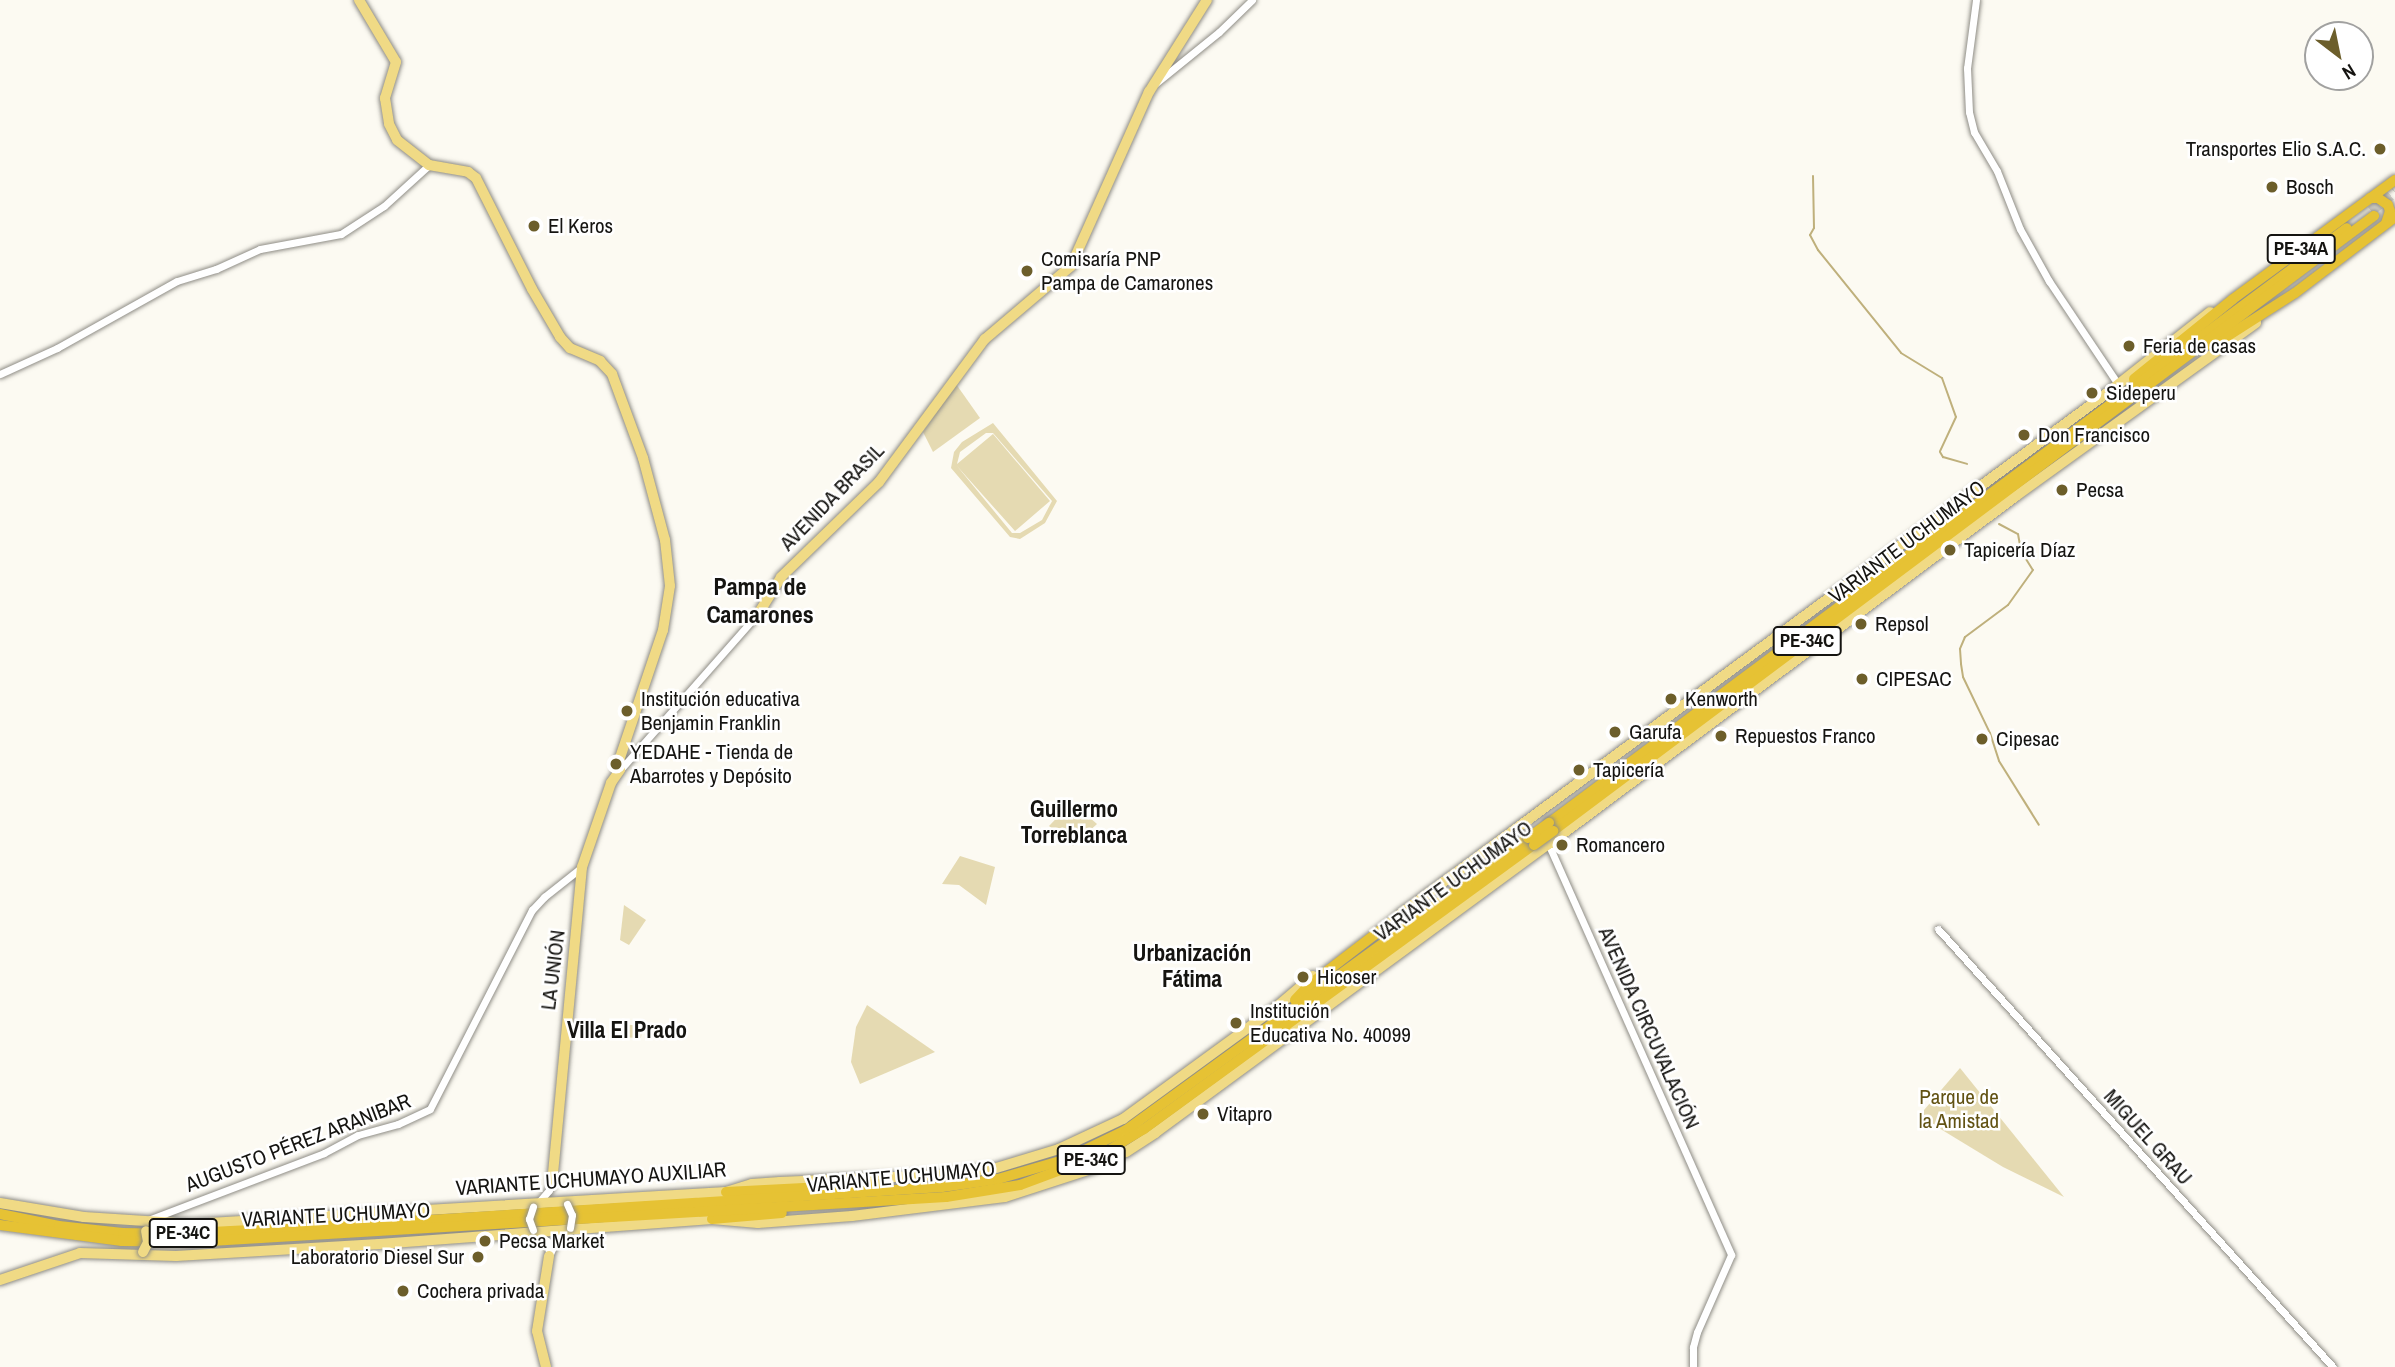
<!DOCTYPE html>
<meta charset="utf-8">
<style>
body{margin:0}
#map{position:relative;width:2395px;height:1367px;overflow:hidden;background:#fcfaf2;font-family:"Archivo Narrow",sans-serif}
div>[style]{position:absolute}
[style*='--x']{left:calc(var(--x)*1px);top:calc(var(--y)*1px);width:calc(var(--w)*1px);rotate:calc(var(--a)*1deg)}
.green>*{inset:0;background:#e5dab2}
.stream>*{height:2px;margin:-1px;padding:0 1px;transform-origin:1px;border-radius:1px;background:#bfb07c}
.highway-tunnel>*{height:10px;margin-top:-5px;transform-origin:0;background:repeating-linear-gradient(90deg,#d9d8d0 0 10px,transparent 0 15px)}
.roads{filter:drop-shadow(0 0 2px #8f8d86) drop-shadow(0 0 2px #8f8d86)}
.minor>*{height:7px;margin:-3.5px;padding:0 3.5px;transform-origin:3.5px;border-radius:3.5px;background:#fff}
.major>*{height:10px;margin:-5px;padding:0 5px;transform-origin:5px;border-radius:5px;background:#f0da85}
.highway>*{height:10px;margin:-5px;padding:0 5px;transform-origin:5px;border-radius:5px;background:#e6c234}
.bridges{filter:drop-shadow(0 0 2px #8f8d86) drop-shadow(0 0 2px #8f8d86)}
.minor-bridge>*{height:7px;margin:-3.5px;padding:0 3.5px;transform-origin:3.5px;border-radius:3.5px;background:#fff}
.major-bridge>*{height:10px;margin:-5px;padding:0 5px;transform-origin:5px;border-radius:5px;background:#f0da85}
.highway-bridge>*{height:10px;margin:-5px;padding:0 5px;transform-origin:5px;border-radius:5px;background:#e6c234}
.dots>*{width:19px;height:19px;translate:-50% -50%;box-sizing:border-box;border:4px solid #fff;border-radius:50%}
span{translate:-50% -50%;white-space:nowrap;text-align:center;line-height:1.15;-webkit-text-stroke:5px #fff;paint-order:stroke}
.shield-label span{padding:2px 5px;background:#fff;border:2px solid;border-radius:5px;-webkit-text-stroke-width:0}
.shield-label{font-size:19px;color:#151411;font-weight:700}
.poi-label{font-size:21px;color:#151411}
.right{translate:-100% -50%;text-align:right}
.left{translate:0 -50%;text-align:left}
.street-label{font-size:21px;color:#151411}
.park-label{font-size:21px;color:#625213}
.neighbourhood-label{font-size:23px;color:#151411;font-weight:700}
.quarter-label{font-size:24px;color:#151411;font-weight:700}
.north{position:absolute;left:2304px;top:21px;width:70px;height:70px;box-sizing:border-box;background:#fff;border:2px solid #a1a1a0;border-radius:50%;rotate:148deg;font-size:19px;font-weight:700;line-height:28px;text-align:center;color:#151411}
.north::after{content:'';display:block;margin:auto;width:24px;height:32px;background:#6c5e2b;clip-path:polygon(50% 0,100% 100%,50% 72%,0 100%)}
</style>
<div id="map">
<div class="green">
<i style="clip-path:polygon(956px 384px,980px 418px,933px 452px,923px 432px)"></i>
<i style="clip-path:polygon(evenodd,993px 423px,1057px 501px,1045px 523px,1020px 539px,1010px 537px,951px 468px,954px 452px,962px 442px,993px 423px,986px 433px,993px 433px,1052px 501px,1042px 520px,1020px 533px,1012px 533px,957px 466px,1015px 531px,1050px 501px,993px 434px,957px 464px,960px 452px,986px 433px)"></i>
<i style="clip-path:polygon(1072px 802px,1097px 824px,1073px 846px,1049px 826px)"></i>
<i style="clip-path:polygon(960px 856px,995px 867px,986px 905px,959px 885px,942px 884px)"></i>
<i style="clip-path:polygon(624px 905px,646px 920px,629px 945px,620px 940px)"></i>
<i style="clip-path:polygon(867px 1005px,935px 1052px,860px 1084px,851px 1062px,856px 1027px)"></i>
<i style="clip-path:polygon(611px 1023px,642px 1026px,641px 1038px,614px 1037px)"></i>
<i style="clip-path:polygon(1960px 1068px,2064px 1197px,2003px 1167px,1924px 1119px,1924px 1110px)"></i>
</div>
<div class="stream">
<i style="--x:1813;--y:176;--w:52;--a:88.9"></i>
<i style="--x:1814;--y:228;--w:8;--a:120"></i>
<i style="--x:1810;--y:235;--w:17;--a:62"></i>
<i style="--x:1818;--y:250;--w:132;--a:51.1"></i>
<i style="--x:1901;--y:353;--w:48;--a:31.4"></i>
<i style="--x:1942;--y:378;--w:41;--a:70.3"></i>
<i style="--x:1956;--y:417;--w:38;--a:115"></i>
<i style="--x:1940;--y:452;--w:6;--a:59"></i>
<i style="--x:1943;--y:457;--w:25;--a:16"></i>
<i style="--x:1999;--y:524;--w:21;--a:28"></i>
<i style="--x:2018;--y:534;--w:17;--a:80"></i>
<i style="--x:2021;--y:551;--w:22;--a:58"></i>
<i style="--x:2033;--y:570;--w:43;--a:125.5"></i>
<i style="--x:2008;--y:605;--w:54;--a:143.3"></i>
<i style="--x:1965;--y:637;--w:13;--a:113"></i>
<i style="--x:1960;--y:649;--w:15;--a:86"></i>
<i style="--x:1961;--y:664;--w:13;--a:81"></i>
<i style="--x:1963;--y:677;--w:62;--a:64.3"></i>
<i style="--x:1990;--y:733;--w:29;--a:72"></i>
<i style="--x:1999;--y:761;--w:75;--a:58"></i>
</div>
<div class="highway-tunnel">
<i style="--x:2371;--y:211;--w:31;--a:-38"></i>
</div>
<div class="roads">
<div class="minor">
<i style="--x:1976;--y:0;--w:69;--a:97.5"></i>
<i style="--x:1967;--y:68;--w:44;--a:87.4"></i>
<i style="--x:1969;--y:112;--w:21;--a:76"></i>
<i style="--x:1974;--y:132;--w:45;--a:59.5"></i>
<i style="--x:1997;--y:171;--w:62;--a:68.4"></i>
<i style="--x:2020;--y:229;--w:60;--a:60.9"></i>
<i style="--x:2049;--y:281;--w:124;--a:56.2"></i>
<i style="--x:1156;--y:83;--w:81;--a:-39"></i>
<i style="--x:1219;--y:32;--w:46;--a:-44.1"></i>
<i style="--x:0;--y:374;--w:63;--a:-24.5"></i>
<i style="--x:57;--y:348;--w:137;--a:-29.2"></i>
<i style="--x:177;--y:281;--w:41;--a:-17.1"></i>
<i style="--x:216;--y:269;--w:48;--a:-24.4"></i>
<i style="--x:260;--y:249;--w:82;--a:-10.5"></i>
<i style="--x:341;--y:234;--w:51;--a:-33.1"></i>
<i style="--x:384;--y:206;--w:61;--a:-42.3"></i>
<i style="--x:620;--y:770;--w:212;--a:-48.6"></i>
<i style="--x:1547;--y:841;--w:453;--a:66"></i>
<i style="--x:1731;--y:1255;--w:84;--a:113.8"></i>
<i style="--x:1697;--y:1332;--w:16;--a:105"></i>
<i style="--x:1693;--y:1347;--w:20;--a:90"></i>
<i style="--x:1938;--y:929;--w:590;--a:47.96"></i>
<i style="--x:537;--y:1204;--w:18;--a:-49"></i>
<i style="--x:549;--y:1190;--w:9;--a:-69"></i>
<i style="--x:148;--y:1220;--w:188;--a:-20.8"></i>
<i style="--x:324;--y:1153;--w:38;--a:-28"></i>
<i style="--x:358;--y:1135;--w:41;--a:-15.4"></i>
<i style="--x:398;--y:1124;--w:35;--a:-25"></i>
<i style="--x:430;--y:1109;--w:224;--a:-62.9"></i>
<i style="--x:532;--y:910;--w:18;--a:-47"></i>
<i style="--x:544;--y:897;--w:48;--a:-38.3"></i>
<i style="--x:535;--y:1232;--w:15;--a:37"></i>
<i style="--x:547;--y:1241;--w:11;--a:80"></i>
<i style="--x:549;--y:1256;--w:17;--a:-66"></i>
<i style="--x:556;--y:1240;--w:13;--a:-42"></i>
</div>
<div class="major">
<i style="--x:359;--y:0;--w:72;--a:59.2"></i>
<i style="--x:396;--y:62;--w:38;--a:107"></i>
<i style="--x:385;--y:98;--w:26;--a:81"></i>
<i style="--x:389;--y:124;--w:18;--a:63"></i>
<i style="--x:397;--y:140;--w:41;--a:38"></i>
<i style="--x:429;--y:165;--w:40;--a:10"></i>
<i style="--x:468;--y:172;--w:10;--a:37"></i>
<i style="--x:476;--y:178;--w:124;--a:63.2"></i>
<i style="--x:532;--y:289;--w:56;--a:59.7"></i>
<i style="--x:560;--y:337;--w:15;--a:48"></i>
<i style="--x:570;--y:348;--w:33;--a:23"></i>
<i style="--x:600;--y:361;--w:18;--a:47"></i>
<i style="--x:612;--y:374;--w:90;--a:69.7"></i>
<i style="--x:643;--y:458;--w:85;--a:75"></i>
<i style="--x:665;--y:540;--w:46;--a:83.8"></i>
<i style="--x:670;--y:586;--w:45;--a:99"></i>
<i style="--x:663;--y:630;--w:145;--a:108.6"></i>
<i style="--x:617;--y:767;--w:4;--a:45"></i>
<i style="--x:620;--y:770;--w:16;--a:125"></i>
<i style="--x:611;--y:783;--w:89;--a:109"></i>
<i style="--x:582;--y:867;--w:316;--a:95.4"></i>
<i style="--x:760;--y:611;--w:40;--a:-58"></i>
<i style="--x:781;--y:577;--w:136;--a:-44.1"></i>
<i style="--x:879;--y:482;--w:178;--a:-53.5"></i>
<i style="--x:985;--y:339;--w:113;--a:-40.3"></i>
<i style="--x:1071;--y:266;--w:191;--a:-65.9"></i>
<i style="--x:1149;--y:92;--w:109;--a:-57.8"></i>
<i style="--x:1399;--y:915;--w:885;--a:-36.4"></i>
<i style="--x:2111;--y:390;--w:126;--a:-38.2"></i>
<i style="--x:0;--y:1203;--w:85;--a:9.5"></i>
<i style="--x:84;--y:1217;--w:108;--a:3.7"></i>
<i style="--x:192;--y:1224;--w:535;--a:-3.43"></i>
<i style="--x:726;--y:1192;--w:27;--a:-17"></i>
<i style="--x:752;--y:1184;--w:28;--a:-4"></i>
<i style="--x:780;--y:1182;--w:160;--a:-2.5"></i>
<i style="--x:940;--y:1175;--w:53;--a:-6.5"></i>
<i style="--x:993;--y:1169;--w:69;--a:-16.9"></i>
<i style="--x:1059;--y:1149;--w:71;--a:-25.1"></i>
<i style="--x:1123;--y:1119;--w:187;--a:-36.1"></i>
<i style="--x:1274;--y:1009;--w:51;--a:-40.2"></i>
<i style="--x:0;--y:1280;--w:84;--a:-18.6"></i>
<i style="--x:80;--y:1253;--w:96;--a:1.8"></i>
<i style="--x:176;--y:1256;--w:203;--a:-3.4"></i>
<i style="--x:379;--y:1244;--w:334;--a:-4.3"></i>
<i style="--x:712;--y:1219;--w:46;--a:5"></i>
<i style="--x:758;--y:1223;--w:94;--a:-4.3"></i>
<i style="--x:852;--y:1216;--w:154;--a:-7.1"></i>
<i style="--x:1005;--y:1197;--w:94;--a:-18"></i>
<i style="--x:1094;--y:1168;--w:36;--a:-27"></i>
<i style="--x:1126;--y:1152;--w:35;--a:-33"></i>
<i style="--x:1155;--y:1133;--w:489;--a:-36.3"></i>
<i style="--x:1549;--y:844;--w:582;--a:-36.69"></i>
<i style="--x:2016;--y:496;--w:296;--a:-35.8"></i>
<i style="--x:546;--y:1367;--w:37;--a:-104"></i>
<i style="--x:537;--y:1331;--w:76;--a:-80.9"></i>
</div>
<div class="highway">
<i style="--x:2370;--y:198;--w:8;--a:0"></i>
<i style="--x:2378;--y:198;--w:12;--a:35"></i>
<i style="--x:2388;--y:205;--w:6;--a:72"></i>
<i style="--x:2390;--y:211;--w:13;--a:108"></i>
<i style="--x:2212;--y:346;--w:98;--a:-32.6"></i>
<i style="--x:2295;--y:293;--w:126;--a:-37.2"></i>
<i style="--x:2134;--y:379;--w:127;--a:-38.9"></i>
<i style="--x:2233;--y:299;--w:201;--a:-36.3"></i>
<i style="--x:1549;--y:823;--w:995;--a:-36.71"></i>
<i style="--x:1553;--y:831;--w:1026;--a:-36.84"></i>
<i style="--x:1295;--y:1000;--w:21;--a:-47"></i>
<i style="--x:1309;--y:985;--w:120;--a:-37.5"></i>
<i style="--x:726;--y:1192;--w:156;--a:-2.9"></i>
<i style="--x:0;--y:1214;--w:60;--a:11.5"></i>
<i style="--x:59;--y:1226;--w:64;--a:6.2"></i>
<i style="--x:123;--y:1233;--w:49;--a:1.2"></i>
<i style="--x:172;--y:1234;--w:196;--a:-2.9"></i>
<i style="--x:368;--y:1224;--w:575;--a:-3.69"></i>
<i style="--x:942;--y:1187;--w:57;--a:-8.1"></i>
<i style="--x:998;--y:1179;--w:69;--a:-16.1"></i>
<i style="--x:1064;--y:1160;--w:69;--a:-25.8"></i>
<i style="--x:1126;--y:1130;--w:497;--a:-36"></i>
<i style="--x:712;--y:1219;--w:70;--a:-4.9"></i>
<i style="--x:0;--y:1225;--w:123;--a:7.5"></i>
<i style="--x:122;--y:1241;--w:72;--a:0.8"></i>
<i style="--x:194;--y:1242;--w:753;--a:-3.42"></i>
<i style="--x:946;--y:1197;--w:75;--a:-9.2"></i>
<i style="--x:1020;--y:1185;--w:86;--a:-20.3"></i>
<i style="--x:1101;--y:1155;--w:50;--a:-31.2"></i>
<i style="--x:1144;--y:1129;--w:482;--a:-36.1"></i>
</div>
</div>
<div class="bridges">
<div class="minor-bridge">
<i style="--x:567;--y:1204;--w:12;--a:66"></i>
<i style="--x:572;--y:1215;--w:13;--a:99"></i>
<i style="--x:533;--y:1230;--w:12;--a:-110"></i>
<i style="--x:529;--y:1219;--w:13;--a:-72"></i>
</div>
<div class="major-bridge">
<i style="--x:143;--y:1252;--w:11;--a:-63"></i>
<i style="--x:148;--y:1242;--w:11;--a:-100"></i>
</div>
<div class="highway-bridge">
<i style="--x:1528;--y:838;--w:26;--a:-36"></i>
<i style="--x:1534;--y:845;--w:24;--a:-36"></i>
</div>
</div>
<div class="dots">
<i style="left:2380px;top:149px;background:#6c5e2b"></i>
<i style="left:2272px;top:187px;background:#6c5e2b"></i>
<i style="left:534px;top:226px;background:#6c5e2b"></i>
<i style="left:1027px;top:271px;background:#6c5e2b"></i>
<i style="left:2129px;top:346px;background:#6c5e2b"></i>
<i style="left:2092px;top:393px;background:#6c5e2b"></i>
<i style="left:2024px;top:435px;background:#6c5e2b"></i>
<i style="left:2062px;top:490px;background:#6c5e2b"></i>
<i style="left:1950px;top:550px;background:#6c5e2b"></i>
<i style="left:1861px;top:624px;background:#6c5e2b"></i>
<i style="left:1862px;top:679px;background:#6c5e2b"></i>
<i style="left:1671px;top:699px;background:#6c5e2b"></i>
<i style="left:627px;top:711px;background:#6c5e2b"></i>
<i style="left:1615px;top:732px;background:#6c5e2b"></i>
<i style="left:1721px;top:736px;background:#6c5e2b"></i>
<i style="left:1982px;top:739px;background:#6c5e2b"></i>
<i style="left:616px;top:764px;background:#6c5e2b"></i>
<i style="left:1579px;top:770px;background:#6c5e2b"></i>
<i style="left:1562px;top:845px;background:#6c5e2b"></i>
<i style="left:1303px;top:977px;background:#6c5e2b"></i>
<i style="left:1236px;top:1023px;background:#6c5e2b"></i>
<i style="left:1203px;top:1114px;background:#6c5e2b"></i>
<i style="left:485px;top:1241px;background:#6c5e2b"></i>
<i style="left:478px;top:1257px;background:#6c5e2b"></i>
<i style="left:403px;top:1291px;background:#6c5e2b"></i>
</div>
<div class="shield-label">
<span style="left:2301px;top:249px">PE-34A</span>
<span style="left:1807px;top:641px">PE-34C</span>
<span style="left:1091px;top:1160px">PE-34C</span>
<span style="left:183px;top:1233px">PE-34C</span>
</div>
<div class="poi-label">
<span class="right" style="left:2366px;top:149px">Transportes Elio S.A.C.</span>
<span class="left" style="left:2286px;top:187px">Bosch</span>
<span class="left" style="left:548px;top:226px">El Keros</span>
<span class="left" style="left:1041px;top:271px">Comisaría PNP<br>Pampa de Camarones</span>
<span class="left" style="left:2143px;top:346px">Feria de casas</span>
<span class="left" style="left:2106px;top:393px">Sideperu</span>
<span class="left" style="left:2038px;top:435px">Don Francisco</span>
<span class="left" style="left:2076px;top:490px">Pecsa</span>
<span class="left" style="left:1964px;top:550px">Tapicería Díaz</span>
<span class="left" style="left:1875px;top:624px">Repsol</span>
<span class="left" style="left:1876px;top:679px">CIPESAC</span>
<span class="left" style="left:641px;top:711px">Institución educativa<br>Benjamin Franklin</span>
<span class="left" style="left:1685px;top:699px">Kenworth</span>
<span class="left" style="left:1629px;top:732px">Garufa</span>
<span class="left" style="left:1735px;top:736px">Repuestos Franco</span>
<span class="left" style="left:1996px;top:739px">Cipesac</span>
<span class="left" style="left:630px;top:764px">YEDAHE - Tienda de<br>Abarrotes y Depósito</span>
<span class="left" style="left:1593px;top:770px">Tapicería</span>
<span class="left" style="left:1576px;top:845px">Romancero</span>
<span class="left" style="left:1317px;top:977px">Hicoser</span>
<span class="left" style="left:1250px;top:1023px">Institución<br>Educativa No. 40099</span>
<span class="left" style="left:1217px;top:1114px">Vitapro</span>
<span class="left" style="left:499px;top:1241px">Pecsa Market</span>
<span class="right" style="left:464px;top:1257px">Laboratorio Diesel Sur</span>
<span class="left" style="left:417px;top:1291px">Cochera privada</span>
</div>
<div class="street-label">
<span style="left:832px;top:497px;rotate:-46deg">AVENIDA BRASIL</span>
<span style="left:1907px;top:542px;rotate:-37deg">VARIANTE UCHUMAYO</span>
<span style="left:1453px;top:881px;rotate:-36deg">VARIANTE UCHUMAYO</span>
<span style="left:553px;top:970px;rotate:-83deg">LA UNIÓN</span>
<span style="left:1649px;top:1028px;rotate:66deg">AVENIDA CIRCUVALACIÓN</span>
<span style="left:2148px;top:1137px;rotate:48deg">MIGUEL GRAU</span>
<span style="left:298px;top:1143px;rotate:-21deg">AUGUSTO PÉREZ ARANIBAR</span>
<span style="left:901px;top:1177px;rotate:-5deg">VARIANTE UCHUMAYO</span>
<span style="left:591px;top:1179px;rotate:-4deg">VARIANTE UCHUMAYO AUXILIAR</span>
<span style="left:336px;top:1215px;rotate:-3deg">VARIANTE UCHUMAYO</span>
</div>
<div class="park-label">
<span style="left:1959px;top:1109px">Parque de<br>la Amistad</span>
</div>
<div class="neighbourhood-label">
<span style="left:1074px;top:822px">Guillermo<br>Torreblanca</span>
<span style="left:1192px;top:966px">Urbanización<br>Fátima</span>
<span style="left:627px;top:1030px">Villa El Prado</span>
</div>
<div class="quarter-label">
<span style="left:760px;top:601px">Pampa de<br>Camarones</span>
</div>
<div class="north">N</div>
</div>
